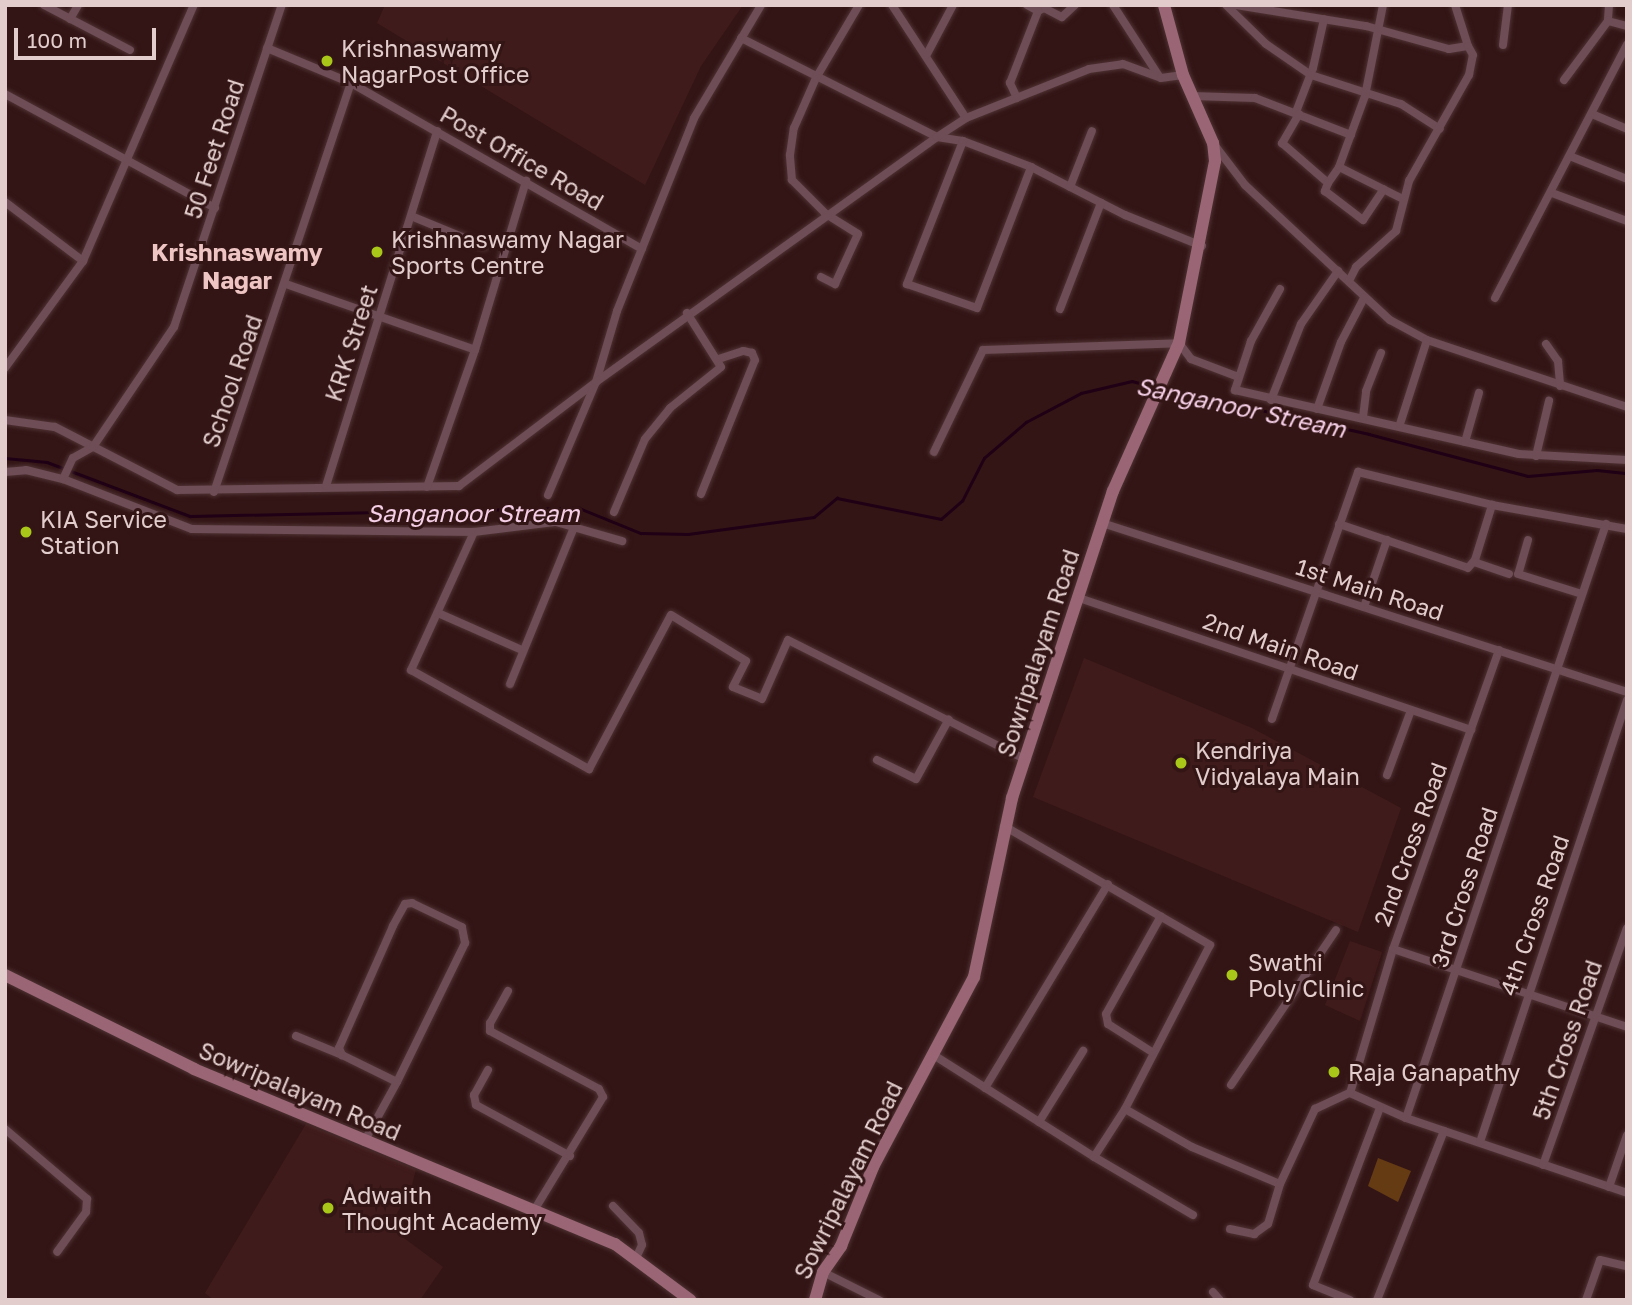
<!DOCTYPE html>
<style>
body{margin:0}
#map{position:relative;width:1632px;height:1305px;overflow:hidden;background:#331516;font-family:"Golos Text",sans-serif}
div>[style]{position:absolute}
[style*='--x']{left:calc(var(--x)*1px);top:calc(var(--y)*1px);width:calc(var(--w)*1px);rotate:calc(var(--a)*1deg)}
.built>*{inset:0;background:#401b1b}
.green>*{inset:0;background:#653b14}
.stream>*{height:2.5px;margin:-1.25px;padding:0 1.25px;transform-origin:1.25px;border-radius:1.25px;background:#1f0015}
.roads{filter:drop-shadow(0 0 2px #4f3233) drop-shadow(0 0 2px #4f3233)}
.street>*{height:8px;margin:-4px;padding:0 4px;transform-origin:4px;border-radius:4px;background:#6e4d56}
.secondary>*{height:12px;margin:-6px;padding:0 6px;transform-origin:6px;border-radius:6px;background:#9a6675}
.dots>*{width:19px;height:19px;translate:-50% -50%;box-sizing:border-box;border:4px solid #331516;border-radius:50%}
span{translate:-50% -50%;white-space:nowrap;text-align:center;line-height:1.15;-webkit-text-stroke:6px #331516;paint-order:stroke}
.poi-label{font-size:23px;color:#e2cdcc}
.left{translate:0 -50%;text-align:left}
.street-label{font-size:23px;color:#e2cdcc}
.neighbourhood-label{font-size:24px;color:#eec5c3;font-weight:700}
.water-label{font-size:24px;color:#f5cfe6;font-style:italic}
.frame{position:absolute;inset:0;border:7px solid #e2cdcc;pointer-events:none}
.scale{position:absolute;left:14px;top:28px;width:142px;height:32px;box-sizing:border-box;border:4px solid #e2cdcc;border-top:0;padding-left:9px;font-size:21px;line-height:24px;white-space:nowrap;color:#e2cdcc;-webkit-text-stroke:5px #331516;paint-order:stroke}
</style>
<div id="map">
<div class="built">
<i style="clip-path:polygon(385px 5px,743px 5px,701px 66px,645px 185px,377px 23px)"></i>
<i style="clip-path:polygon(1084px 658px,1252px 728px,1401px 808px,1358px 932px,1033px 797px)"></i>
<i style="clip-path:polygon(1350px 941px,1382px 952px,1360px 1021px,1325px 1005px)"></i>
<i style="clip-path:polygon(306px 1124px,416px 1169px,411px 1189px,389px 1227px,443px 1267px,420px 1300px,214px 1300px,205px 1293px)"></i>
</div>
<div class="green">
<i style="clip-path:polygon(1378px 1158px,1411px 1171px,1398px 1202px,1368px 1186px)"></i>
</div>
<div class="stream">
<i style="--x:1165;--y:389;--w:209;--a:12.4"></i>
<i style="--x:1369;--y:434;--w:164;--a:14.8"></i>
<i style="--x:1528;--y:476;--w:69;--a:-5"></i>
<i style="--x:1597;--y:470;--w:30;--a:6"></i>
<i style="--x:5;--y:458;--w:42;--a:5.4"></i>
<i style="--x:47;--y:462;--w:153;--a:20.7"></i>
<i style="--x:190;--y:516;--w:389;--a:-1.2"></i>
<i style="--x:579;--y:508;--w:67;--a:22"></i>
<i style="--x:641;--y:533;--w:47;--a:1.2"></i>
<i style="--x:688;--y:534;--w:127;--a:-7.7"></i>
<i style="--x:814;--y:517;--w:30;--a:-40"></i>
<i style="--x:837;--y:498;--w:106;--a:11.4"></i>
<i style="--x:941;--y:519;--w:28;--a:-41"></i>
<i style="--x:962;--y:501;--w:48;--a:-62.9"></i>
<i style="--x:984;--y:458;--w:55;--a:-40.6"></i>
<i style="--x:1026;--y:422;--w:62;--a:-27.8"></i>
<i style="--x:1081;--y:393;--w:52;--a:-13.2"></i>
<i style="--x:1132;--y:381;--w:24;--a:15"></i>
</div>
<div class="roads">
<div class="street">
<i style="--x:44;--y:5;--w:97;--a:27.6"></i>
<i style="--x:892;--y:5;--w:135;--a:56.8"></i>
<i style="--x:1113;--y:5;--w:85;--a:57.1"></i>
<i style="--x:1226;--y:5;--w:56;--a:44.3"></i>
<i style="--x:1266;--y:44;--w:55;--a:34.6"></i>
<i style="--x:1311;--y:75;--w:95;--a:17.9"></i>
<i style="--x:1401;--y:104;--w:46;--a:32.7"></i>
<i style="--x:1236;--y:5;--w:132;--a:9.2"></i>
<i style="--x:1366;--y:26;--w:86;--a:15.5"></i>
<i style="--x:1449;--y:49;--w:19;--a:-9"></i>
<i style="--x:1468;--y:46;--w:43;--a:-107.6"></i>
<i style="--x:1609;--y:5;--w:16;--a:94"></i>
<i style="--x:1608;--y:21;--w:20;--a:15"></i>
<i style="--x:1038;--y:11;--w:7;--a:-27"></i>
<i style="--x:1044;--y:8;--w:20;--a:27"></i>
<i style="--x:1062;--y:17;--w:18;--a:-43"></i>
<i style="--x:70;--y:19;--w:16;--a:-60"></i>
<i style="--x:741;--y:38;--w:220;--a:26.8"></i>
<i style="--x:937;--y:137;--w:26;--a:9"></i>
<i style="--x:963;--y:141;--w:73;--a:20.9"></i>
<i style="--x:1031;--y:167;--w:106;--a:27.1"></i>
<i style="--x:1125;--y:215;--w:83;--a:21.9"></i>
<i style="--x:1503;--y:45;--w:40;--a:-82.9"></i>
<i style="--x:267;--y:48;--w:91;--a:22.6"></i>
<i style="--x:351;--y:83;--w:335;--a:29.7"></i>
<i style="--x:927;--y:54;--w:55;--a:-62"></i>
<i style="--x:1564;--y:80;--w:74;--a:-53.3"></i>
<i style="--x:5;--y:94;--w:239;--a:28.5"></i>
<i style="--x:1192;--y:96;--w:63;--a:1.8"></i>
<i style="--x:1255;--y:98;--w:103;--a:21.1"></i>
<i style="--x:1017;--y:98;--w:17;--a:-115"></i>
<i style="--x:1010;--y:83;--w:77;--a:-68.7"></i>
<i style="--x:1038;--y:11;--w:13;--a:-151"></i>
<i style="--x:1296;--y:112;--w:47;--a:-68.9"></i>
<i style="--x:1313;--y:68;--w:50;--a:-77.3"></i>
<i style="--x:1299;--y:114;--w:34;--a:120"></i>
<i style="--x:1282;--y:143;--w:61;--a:41"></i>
<i style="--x:1328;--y:183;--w:19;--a:-55"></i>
<i style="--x:1339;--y:167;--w:76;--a:-69.9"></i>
<i style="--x:1365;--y:96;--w:93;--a:-78.8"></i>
<i style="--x:1592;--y:114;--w:38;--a:23"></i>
<i style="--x:963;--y:141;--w:154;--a:111.4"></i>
<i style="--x:907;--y:284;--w:74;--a:18.9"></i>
<i style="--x:977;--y:308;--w:151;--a:-69"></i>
<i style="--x:1213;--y:143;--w:53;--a:52.7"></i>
<i style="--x:1245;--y:185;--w:198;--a:43"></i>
<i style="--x:1390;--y:320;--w:42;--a:28.4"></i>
<i style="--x:1427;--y:340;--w:211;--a:18.5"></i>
<i style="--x:1572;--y:157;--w:59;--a:21.8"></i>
<i style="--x:1339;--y:167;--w:72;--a:26.6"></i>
<i style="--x:1328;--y:183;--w:9;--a:111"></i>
<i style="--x:1325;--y:191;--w:48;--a:37.3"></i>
<i style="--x:1363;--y:220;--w:37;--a:-56"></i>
<i style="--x:1070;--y:187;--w:60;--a:-68.6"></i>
<i style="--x:1552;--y:193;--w:80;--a:20.5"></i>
<i style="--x:5;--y:202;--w:98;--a:37.1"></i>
<i style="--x:411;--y:216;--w:79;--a:22.3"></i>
<i style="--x:821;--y:277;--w:16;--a:27"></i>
<i style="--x:835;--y:284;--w:55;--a:-65.3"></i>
<i style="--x:858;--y:234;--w:39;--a:-148"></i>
<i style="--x:825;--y:213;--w:47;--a:-135"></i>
<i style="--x:792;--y:180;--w:25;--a:-95"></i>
<i style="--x:790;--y:155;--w:27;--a:-82"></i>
<i style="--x:794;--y:128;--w:55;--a:-66.3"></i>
<i style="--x:816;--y:78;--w:85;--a:-59.5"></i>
<i style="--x:1349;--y:281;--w:16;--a:-63"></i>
<i style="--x:1356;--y:267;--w:54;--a:-42"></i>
<i style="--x:1396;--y:231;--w:52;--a:-75.4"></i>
<i style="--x:1409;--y:181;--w:122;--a:-60.5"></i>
<i style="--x:1469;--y:75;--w:20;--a:-79"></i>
<i style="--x:1473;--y:55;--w:10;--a:-119"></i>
<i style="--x:286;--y:284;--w:200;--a:19.2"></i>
<i style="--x:1280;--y:289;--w:60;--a:119.1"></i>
<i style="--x:1251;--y:341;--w:52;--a:108.1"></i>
<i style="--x:1235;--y:390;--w:291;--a:12.7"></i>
<i style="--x:1519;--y:454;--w:108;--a:3.2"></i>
<i style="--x:1495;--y:298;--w:286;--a:-62.5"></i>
<i style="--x:1060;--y:309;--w:114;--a:-68.9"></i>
<i style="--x:1546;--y:344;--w:21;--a:55"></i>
<i style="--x:1558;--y:361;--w:25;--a:85"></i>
<i style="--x:5;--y:368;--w:132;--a:-53.9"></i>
<i style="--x:83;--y:261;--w:279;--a:-66.6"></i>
<i style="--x:1271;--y:400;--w:82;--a:-68.5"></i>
<i style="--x:1301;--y:324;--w:65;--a:-55.1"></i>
<i style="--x:1317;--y:409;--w:71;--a:-70.3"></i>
<i style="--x:1341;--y:342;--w:50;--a:-62.4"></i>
<i style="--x:1363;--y:417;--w:26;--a:-83"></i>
<i style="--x:1366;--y:391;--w:41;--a:-68.5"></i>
<i style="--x:5;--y:420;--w:50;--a:8"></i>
<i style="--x:55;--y:427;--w:137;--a:27.3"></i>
<i style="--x:177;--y:490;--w:282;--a:-0.8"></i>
<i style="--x:459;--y:486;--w:172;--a:-37.2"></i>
<i style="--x:596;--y:382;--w:74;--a:-73.5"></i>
<i style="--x:617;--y:311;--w:208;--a:-68.2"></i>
<i style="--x:694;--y:118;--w:131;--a:-59.3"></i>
<i style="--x:1400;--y:424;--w:88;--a:-72.2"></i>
<i style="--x:1465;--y:442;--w:51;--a:-74.1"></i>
<i style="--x:934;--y:452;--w:113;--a:-64.3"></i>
<i style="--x:983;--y:350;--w:196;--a:-2"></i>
<i style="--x:1179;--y:343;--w:20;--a:53"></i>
<i style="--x:1191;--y:359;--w:48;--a:20.7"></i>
<i style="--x:1536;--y:456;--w:57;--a:-76.7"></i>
<i style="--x:5;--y:472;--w:21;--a:-5"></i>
<i style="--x:26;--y:470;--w:38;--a:14"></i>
<i style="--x:63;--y:479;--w:138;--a:21.2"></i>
<i style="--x:192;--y:529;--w:282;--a:0.6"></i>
<i style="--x:474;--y:532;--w:83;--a:-7"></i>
<i style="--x:556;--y:522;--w:69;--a:16.1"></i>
<i style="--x:63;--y:479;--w:23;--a:-65"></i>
<i style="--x:73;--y:458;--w:23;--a:-29"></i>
<i style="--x:93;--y:447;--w:145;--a:-56"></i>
<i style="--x:174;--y:327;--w:340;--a:-71.5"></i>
<i style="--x:326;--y:486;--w:372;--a:-72.6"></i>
<i style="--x:427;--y:487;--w:145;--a:-70.7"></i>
<i style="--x:475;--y:350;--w:177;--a:-73.2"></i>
<i style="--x:214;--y:492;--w:431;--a:-71.5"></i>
<i style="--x:701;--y:494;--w:144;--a:-68.1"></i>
<i style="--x:755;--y:360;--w:8;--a:-113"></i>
<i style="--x:752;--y:353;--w:9;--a:-167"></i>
<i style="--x:743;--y:351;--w:25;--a:162"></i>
<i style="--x:548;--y:495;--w:123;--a:-67"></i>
<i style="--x:596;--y:382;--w:420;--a:-35.7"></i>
<i style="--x:937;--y:137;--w:35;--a:-33"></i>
<i style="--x:966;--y:118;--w:132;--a:-21.7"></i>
<i style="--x:1089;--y:69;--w:34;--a:-8"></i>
<i style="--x:1123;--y:64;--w:40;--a:20.2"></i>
<i style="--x:1161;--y:78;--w:22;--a:-8"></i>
<i style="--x:614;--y:512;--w:79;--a:-67"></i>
<i style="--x:645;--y:439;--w:40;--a:-51"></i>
<i style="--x:670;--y:408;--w:65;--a:-38.8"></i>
<i style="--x:721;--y:367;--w:64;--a:-122.2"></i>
<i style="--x:1102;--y:523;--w:552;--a:17.84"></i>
<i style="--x:1339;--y:524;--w:136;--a:18.8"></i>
<i style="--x:1468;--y:568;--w:11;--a:-49"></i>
<i style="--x:1475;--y:560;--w:58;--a:-72.8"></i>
<i style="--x:474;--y:532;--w:152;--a:114.5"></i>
<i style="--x:411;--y:670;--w:204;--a:29.1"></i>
<i style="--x:589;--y:769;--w:174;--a:-62"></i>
<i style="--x:671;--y:615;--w:88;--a:31.5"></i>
<i style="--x:746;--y:661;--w:29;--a:117"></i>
<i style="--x:733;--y:687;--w:31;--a:22"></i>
<i style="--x:762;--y:699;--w:64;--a:-66.2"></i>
<i style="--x:788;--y:640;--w:267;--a:26.7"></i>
<i style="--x:1528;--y:540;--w:35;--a:106"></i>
<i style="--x:1518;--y:574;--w:67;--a:17.4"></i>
<i style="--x:1474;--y:562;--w:37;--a:19"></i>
<i style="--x:1079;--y:598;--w:414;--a:18.6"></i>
<i style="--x:1364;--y:607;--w:71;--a:-71.1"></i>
<i style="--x:438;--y:613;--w:92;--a:23.8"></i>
<i style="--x:1499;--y:650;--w:317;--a:109.5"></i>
<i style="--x:1393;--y:949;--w:150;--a:106.6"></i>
<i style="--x:1350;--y:1093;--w:61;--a:24.1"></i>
<i style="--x:1406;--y:1118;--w:233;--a:18.7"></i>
<i style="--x:510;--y:684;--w:170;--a:-67.8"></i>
<i style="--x:1272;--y:719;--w:262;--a:-70.8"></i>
<i style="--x:1358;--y:472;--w:138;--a:13.8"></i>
<i style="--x:1492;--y:505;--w:137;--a:10.1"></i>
<i style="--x:877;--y:760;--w:43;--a:26"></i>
<i style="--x:916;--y:779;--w:68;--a:-61.2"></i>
<i style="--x:1387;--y:775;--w:69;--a:-69.7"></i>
<i style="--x:1004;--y:826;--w:238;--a:30"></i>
<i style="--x:1210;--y:945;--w:185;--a:117.4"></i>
<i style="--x:1393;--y:949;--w:247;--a:18.4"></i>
<i style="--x:508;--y:991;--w:37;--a:119"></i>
<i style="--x:490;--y:1023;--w:8;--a:90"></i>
<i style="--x:490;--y:1031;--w:123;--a:28"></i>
<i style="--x:599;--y:1089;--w:9;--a:63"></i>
<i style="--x:603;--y:1097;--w:131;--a:121.3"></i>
<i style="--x:296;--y:1036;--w:50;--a:22.4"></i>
<i style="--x:1152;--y:1052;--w:52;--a:-147.5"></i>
<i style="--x:1108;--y:1024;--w:10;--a:-101"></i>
<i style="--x:1106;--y:1014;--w:112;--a:-60.7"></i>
<i style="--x:932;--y:1054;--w:192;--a:32.4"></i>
<i style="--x:488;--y:1070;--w:29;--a:119"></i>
<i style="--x:474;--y:1095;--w:10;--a:79"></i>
<i style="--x:476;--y:1105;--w:107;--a:28.5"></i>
<i style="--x:1231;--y:1085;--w:187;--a:-55.9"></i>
<i style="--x:985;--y:1088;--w:238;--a:-58.9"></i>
<i style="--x:1406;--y:1118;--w:627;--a:-71.39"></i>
<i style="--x:1039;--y:1122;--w:84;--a:-58.2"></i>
<i style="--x:5;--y:1129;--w:108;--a:40.5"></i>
<i style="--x:87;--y:1199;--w:13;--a:94"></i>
<i style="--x:86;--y:1212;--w:49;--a:125.9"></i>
<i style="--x:364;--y:1142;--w:68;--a:-61.2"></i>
<i style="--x:397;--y:1082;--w:155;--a:-63.9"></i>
<i style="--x:465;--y:943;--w:16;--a:-101"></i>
<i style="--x:462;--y:927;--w:55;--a:-154.4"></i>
<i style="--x:412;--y:903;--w:7;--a:172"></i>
<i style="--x:405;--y:904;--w:25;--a:119"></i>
<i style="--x:393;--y:926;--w:133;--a:113.9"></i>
<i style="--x:339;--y:1048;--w:8;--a:67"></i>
<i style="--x:342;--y:1055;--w:61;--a:26.1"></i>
<i style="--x:1480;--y:1142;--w:466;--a:-71.6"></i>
<i style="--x:1543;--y:1165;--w:251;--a:-70.5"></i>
<i style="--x:1609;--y:1187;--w:55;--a:-70.9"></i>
<i style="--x:613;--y:1206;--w:37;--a:46"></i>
<i style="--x:639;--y:1233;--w:12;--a:76"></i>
<i style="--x:642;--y:1245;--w:14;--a:115"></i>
<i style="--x:1193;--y:1215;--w:115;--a:-149.6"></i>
<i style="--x:1094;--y:1157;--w:57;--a:-57.1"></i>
<i style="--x:1125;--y:1109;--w:77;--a:29.6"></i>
<i style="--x:1192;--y:1147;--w:95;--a:22.8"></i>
<i style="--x:1230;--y:1229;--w:25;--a:12"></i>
<i style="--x:1254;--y:1234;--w:17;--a:-36"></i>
<i style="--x:1268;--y:1224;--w:42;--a:-73.3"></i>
<i style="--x:1280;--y:1184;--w:83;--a:-65"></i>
<i style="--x:1315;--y:1109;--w:38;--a:-25"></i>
<i style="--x:823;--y:1272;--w:63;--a:26.6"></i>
<i style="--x:1213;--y:1292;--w:11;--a:49"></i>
<i style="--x:1350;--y:1300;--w:40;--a:-158"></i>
<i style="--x:1313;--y:1285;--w:189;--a:-69.3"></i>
<i style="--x:1377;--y:1300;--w:182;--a:-68.4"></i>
<i style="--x:1586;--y:1300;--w:42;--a:-70.7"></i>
<i style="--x:1600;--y:1260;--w:28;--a:13"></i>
</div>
<div class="secondary">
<i style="--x:5;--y:975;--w:211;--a:26.4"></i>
<i style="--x:194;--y:1069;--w:456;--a:22.6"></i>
<i style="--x:615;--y:1244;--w:94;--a:36.7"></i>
<i style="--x:815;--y:1300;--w:29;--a:-74"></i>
<i style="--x:823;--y:1272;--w:32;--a:-55"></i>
<i style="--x:841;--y:1246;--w:85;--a:-67.9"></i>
<i style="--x:873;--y:1167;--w:215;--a:-62"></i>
<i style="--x:974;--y:977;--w:183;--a:-78"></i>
<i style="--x:1012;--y:798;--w:323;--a:-71.8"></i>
<i style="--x:1113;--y:491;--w:162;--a:-66"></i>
<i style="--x:1179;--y:343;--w:186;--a:-78.8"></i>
<i style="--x:1215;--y:161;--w:18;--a:-96"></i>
<i style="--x:1213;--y:143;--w:74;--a:-113.8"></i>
<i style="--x:1183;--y:75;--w:73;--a:-105.2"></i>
</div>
</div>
<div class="dots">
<i style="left:327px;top:61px;background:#a9c719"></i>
<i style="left:377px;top:252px;background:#a9c719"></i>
<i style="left:26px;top:532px;background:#a9c719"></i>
<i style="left:1181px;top:763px;background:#a9c719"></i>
<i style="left:1232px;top:975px;background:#a9c719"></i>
<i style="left:1334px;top:1072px;background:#a9c719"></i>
<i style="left:328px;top:1208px;background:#a9c719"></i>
</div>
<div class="poi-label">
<span class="left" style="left:341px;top:61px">Krishnaswamy<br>NagarPost Office</span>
<span class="left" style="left:391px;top:252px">Krishnaswamy Nagar<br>Sports Centre</span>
<span class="left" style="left:40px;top:532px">KIA Service<br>Station</span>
<span class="left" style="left:1195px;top:763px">Kendriya<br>Vidyalaya Main</span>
<span class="left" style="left:1248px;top:975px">Swathi<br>Poly Clinic</span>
<span class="left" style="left:1348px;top:1072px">Raja Ganapathy</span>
<span class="left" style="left:342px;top:1208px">Adwaith<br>Thought Academy</span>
</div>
<div class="street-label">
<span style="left:214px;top:149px;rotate:-72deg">50 Feet Road</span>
<span style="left:522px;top:158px;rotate:30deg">Post Office Road</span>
<span style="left:351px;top:343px;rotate:-72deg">KRK Street</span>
<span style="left:232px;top:381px;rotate:-71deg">School Road</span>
<span style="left:1370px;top:589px;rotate:18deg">1st Main Road</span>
<span style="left:1281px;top:646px;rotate:19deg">2nd Main Road</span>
<span style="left:1038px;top:653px;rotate:-72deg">Sowripalayam Road</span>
<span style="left:1410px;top:844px;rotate:-70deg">2nd Cross Road</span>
<span style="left:1464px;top:887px;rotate:-72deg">3rd Cross Road</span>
<span style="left:1534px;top:915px;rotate:-71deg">4th Cross Road</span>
<span style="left:1567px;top:1040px;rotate:-71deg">5th Cross Road</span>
<span style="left:300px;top:1091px;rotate:23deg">Sowripalayam Road</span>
<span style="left:848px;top:1180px;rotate:-64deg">Sowripalayam Road</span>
</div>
<div class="neighbourhood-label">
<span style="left:237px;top:266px">Krishnaswamy<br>Nagar</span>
</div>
<div class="water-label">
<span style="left:1241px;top:407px;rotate:12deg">Sanganoor Stream</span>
<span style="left:473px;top:513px">Sanganoor Stream</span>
</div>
<div class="frame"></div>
<div class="scale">100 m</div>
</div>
